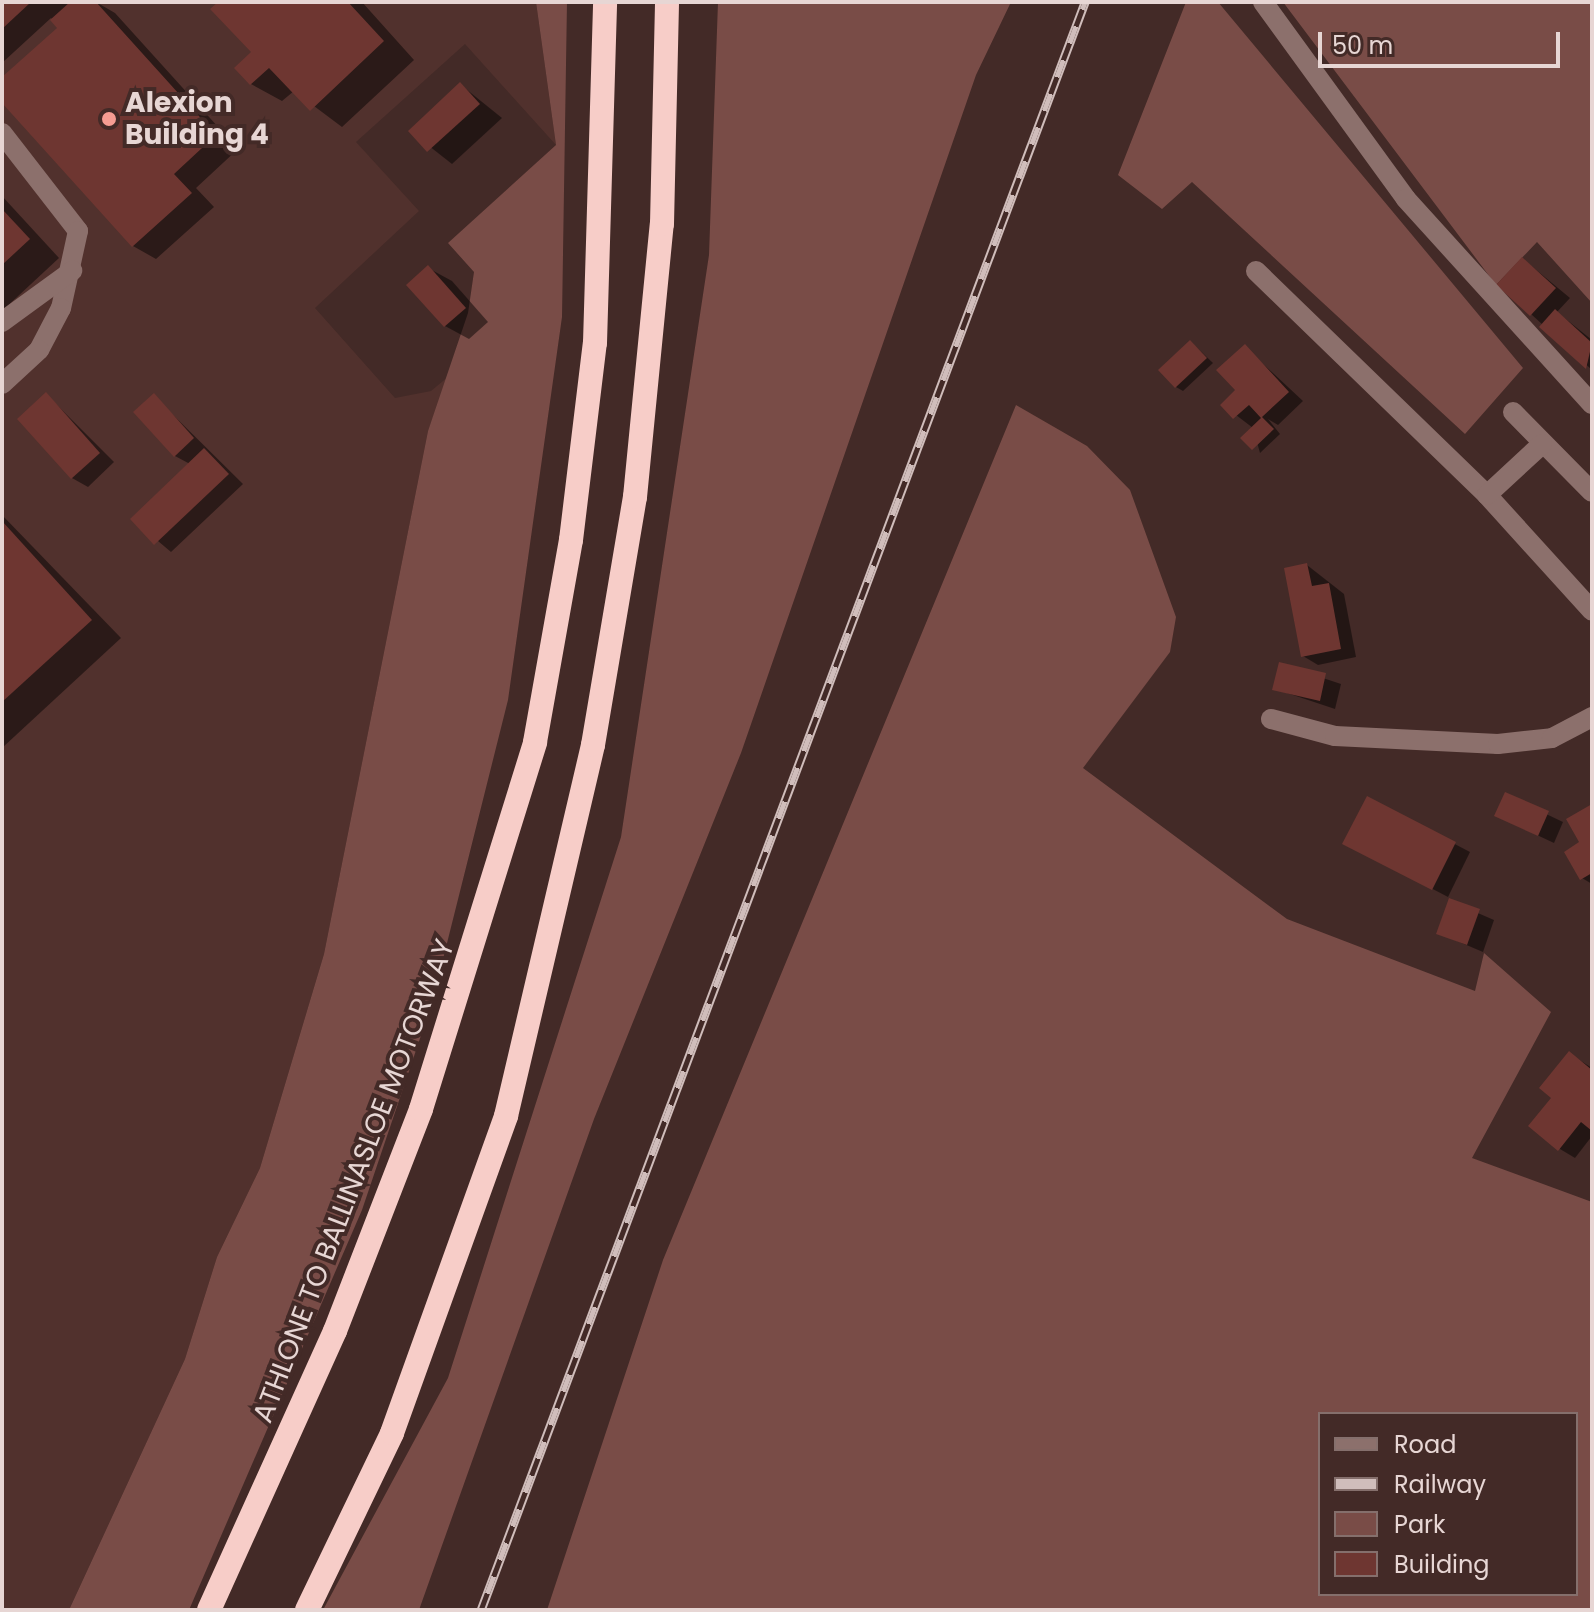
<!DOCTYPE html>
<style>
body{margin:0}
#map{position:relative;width:1594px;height:1612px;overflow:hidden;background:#432a27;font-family:Poppins,sans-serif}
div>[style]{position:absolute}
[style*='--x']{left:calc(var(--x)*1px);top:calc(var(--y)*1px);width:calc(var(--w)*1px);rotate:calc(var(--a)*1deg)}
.built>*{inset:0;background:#51312d}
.green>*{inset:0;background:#794c47}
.shadow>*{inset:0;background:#0007}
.building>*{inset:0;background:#6e3631}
.minor>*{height:20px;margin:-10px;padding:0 10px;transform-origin:10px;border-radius:10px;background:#8c706c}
.highway>*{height:24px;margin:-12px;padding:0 12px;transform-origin:12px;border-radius:12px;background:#f7cdc8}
.rail>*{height:9px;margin-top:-4.5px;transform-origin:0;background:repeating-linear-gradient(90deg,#432a27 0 18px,#d0bdbb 0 36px);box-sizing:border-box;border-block:2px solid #d0bdbb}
.dots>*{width:22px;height:22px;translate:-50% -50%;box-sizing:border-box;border:4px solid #432a27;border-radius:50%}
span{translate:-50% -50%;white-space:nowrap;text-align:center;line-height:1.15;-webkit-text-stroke:8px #432a27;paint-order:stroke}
.poi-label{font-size:28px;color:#e7d6d4;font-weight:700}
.left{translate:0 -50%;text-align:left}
.street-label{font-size:28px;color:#e7d6d4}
.frame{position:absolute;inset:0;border:4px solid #e7d6d4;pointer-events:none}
.legend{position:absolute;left:1318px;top:1412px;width:260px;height:184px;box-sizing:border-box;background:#432a27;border:2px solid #856f6c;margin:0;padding:10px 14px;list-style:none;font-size:24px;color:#e7d6d4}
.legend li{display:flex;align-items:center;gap:16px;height:40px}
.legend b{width:40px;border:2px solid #856f6c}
.scale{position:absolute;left:1318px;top:32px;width:242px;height:36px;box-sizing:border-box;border:4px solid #e7d6d4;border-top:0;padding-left:10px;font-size:24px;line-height:28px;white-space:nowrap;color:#e7d6d4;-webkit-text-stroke:6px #432a27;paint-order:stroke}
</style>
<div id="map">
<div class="built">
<i style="clip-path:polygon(2px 2px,536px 2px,556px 145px,465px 44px,356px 142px,419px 211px,315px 308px,395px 398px,431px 391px,449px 376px,428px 431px,324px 954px,260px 1168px,217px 1257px,185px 1359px,69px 1610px,2px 1610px)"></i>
</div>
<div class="green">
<i style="clip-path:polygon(536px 2px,567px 2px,562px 317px,508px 700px,432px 1003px,362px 1210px,189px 1610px,69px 1610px,185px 1359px,217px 1257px,260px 1168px,324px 954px,428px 431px,468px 313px,474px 272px,448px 243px,556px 145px)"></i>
<i style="clip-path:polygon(718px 2px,1011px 2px,976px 75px,741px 753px,594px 1119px,419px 1610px,323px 1610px,448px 1378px,621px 837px,709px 255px)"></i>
<i style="clip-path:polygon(1186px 2px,1218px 2px,1523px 368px,1465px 434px,1192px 182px,1162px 209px,1118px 175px)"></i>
<i style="clip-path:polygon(1283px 2px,1592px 2px,1592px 303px,1537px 242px,1496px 285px)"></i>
<i style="clip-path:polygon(evenodd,1016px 405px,1087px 446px,1130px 490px,1176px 617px,1170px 652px,1083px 768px,1287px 919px,1475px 991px,1484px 953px,1551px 1012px,1472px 1158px,1592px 1202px,1592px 1610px,547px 1610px,663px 1260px,1016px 405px,1320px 1414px,1576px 1414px,1576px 1594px,1320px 1594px,1320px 1414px)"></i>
</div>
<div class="shadow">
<i style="clip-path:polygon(2px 2px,96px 2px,115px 13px,238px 149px,196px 188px,214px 207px,156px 259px,133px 246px,2px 101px,2px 80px,60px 28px,51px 18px,2px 63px)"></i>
<i style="clip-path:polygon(221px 2px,362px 2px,414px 60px,342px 127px,294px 91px,282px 101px,251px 84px,254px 52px)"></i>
<i style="clip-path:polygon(461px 85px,502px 118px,452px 164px,410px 131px)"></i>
<i style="clip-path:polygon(2px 196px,59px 258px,2px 311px)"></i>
<i style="clip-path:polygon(1523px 259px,1570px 298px,1557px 312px,1592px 340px,1592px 370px,1531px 314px)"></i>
<i style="clip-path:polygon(428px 268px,452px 281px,488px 322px,469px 339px,445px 326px,409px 285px)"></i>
<i style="clip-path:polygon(1191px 342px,1213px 363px,1183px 391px,1176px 387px)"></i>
<i style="clip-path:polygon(1245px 347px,1303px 401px,1278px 425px,1268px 419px,1280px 434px,1260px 453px,1253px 428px,1223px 405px,1238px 390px)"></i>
<i style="clip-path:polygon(47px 395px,114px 462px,88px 487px,72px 478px)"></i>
<i style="clip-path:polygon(154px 396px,243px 484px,171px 552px,132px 519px,190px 464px,175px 456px)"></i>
<i style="clip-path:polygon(2px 515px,121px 638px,2px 748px)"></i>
<i style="clip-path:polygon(1307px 565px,1344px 594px,1356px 657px,1318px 665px,1303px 656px)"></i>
<i style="clip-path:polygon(1281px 664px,1341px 684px,1335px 709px,1275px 689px)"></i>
<i style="clip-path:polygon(1506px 795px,1563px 822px,1554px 843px,1496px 816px)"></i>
<i style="clip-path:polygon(1367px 798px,1470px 852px,1448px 897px,1360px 851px)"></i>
<i style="clip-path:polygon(1592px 806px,1592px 884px,1582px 878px)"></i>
<i style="clip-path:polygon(1450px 901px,1494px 920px,1483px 952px,1438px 933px)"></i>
<i style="clip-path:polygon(1570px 1054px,1592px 1068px,1592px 1136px,1575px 1158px,1560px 1149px,1554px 1098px)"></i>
</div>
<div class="building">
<i style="clip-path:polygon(2px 2px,31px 2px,2px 29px)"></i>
<i style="clip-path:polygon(70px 2px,96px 2px,216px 135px,174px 174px,192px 193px,132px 247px,2px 103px,2px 77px,57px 28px,50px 20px)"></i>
<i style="clip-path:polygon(218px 2px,348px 2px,384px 41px,310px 111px,269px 68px,250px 85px,234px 68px,251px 52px,210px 9px)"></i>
<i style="clip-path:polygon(460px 82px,480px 104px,427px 152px,408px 131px)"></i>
<i style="clip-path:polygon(2px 209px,30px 239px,2px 265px)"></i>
<i style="clip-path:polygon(1522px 257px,1556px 288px,1530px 316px,1496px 285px)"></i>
<i style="clip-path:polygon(428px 265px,466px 308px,444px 327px,406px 285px)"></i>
<i style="clip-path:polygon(1555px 309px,1592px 343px,1586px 369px,1539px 327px)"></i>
<i style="clip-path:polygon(1190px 340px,1207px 358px,1175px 388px,1158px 370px)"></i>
<i style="clip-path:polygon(1245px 344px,1289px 392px,1262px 417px,1274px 429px,1252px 450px,1240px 438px,1261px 418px,1249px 405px,1233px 419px,1220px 405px,1235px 390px,1216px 370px)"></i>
<i style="clip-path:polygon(46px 392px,100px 453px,71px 479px,17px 419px)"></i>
<i style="clip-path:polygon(154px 393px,194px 438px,174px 457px,133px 412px)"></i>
<i style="clip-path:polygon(204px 448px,229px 474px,154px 545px,130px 519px)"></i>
<i style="clip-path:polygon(2px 521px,92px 620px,2px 702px)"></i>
<i style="clip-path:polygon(1307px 563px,1312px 586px,1329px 583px,1341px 649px,1301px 657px,1284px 568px)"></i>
<i style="clip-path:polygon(1279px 662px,1326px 673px,1320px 701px,1272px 690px)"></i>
<i style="clip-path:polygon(1505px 792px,1549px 811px,1538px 836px,1494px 816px)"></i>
<i style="clip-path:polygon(1367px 796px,1456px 842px,1432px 890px,1342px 844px)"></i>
<i style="clip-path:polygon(1592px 804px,1592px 873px,1580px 880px,1564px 852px,1579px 842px,1566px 819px)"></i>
<i style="clip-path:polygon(1449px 898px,1480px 909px,1467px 945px,1436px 934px)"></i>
<i style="clip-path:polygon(1569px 1051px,1592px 1070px,1592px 1131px,1581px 1122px,1558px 1151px,1528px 1126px,1551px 1098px,1539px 1088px)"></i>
</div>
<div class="minor">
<i style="--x:1263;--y:2;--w:243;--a:54"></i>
<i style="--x:1406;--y:199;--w:277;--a:47.8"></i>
<i style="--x:2;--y:133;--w:124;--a:52.2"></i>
<i style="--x:78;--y:231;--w:79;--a:102.4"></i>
<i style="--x:61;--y:308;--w:47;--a:117.6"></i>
<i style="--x:39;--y:350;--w:50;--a:137.4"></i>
<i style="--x:1256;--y:271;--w:322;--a:44.1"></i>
<i style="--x:1487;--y:495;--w:156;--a:47.8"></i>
<i style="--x:2;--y:322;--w:87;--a:-36.1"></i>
<i style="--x:1513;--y:412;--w:112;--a:45.4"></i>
<i style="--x:1487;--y:495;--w:75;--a:-42.8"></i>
<i style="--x:1271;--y:719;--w:66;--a:14.9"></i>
<i style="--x:1335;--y:736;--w:163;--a:2.8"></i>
<i style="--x:1498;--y:744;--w:54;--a:-6.3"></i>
<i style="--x:1552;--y:738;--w:45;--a:-27.7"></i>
</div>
<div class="highway">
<i style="--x:209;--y:1610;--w:306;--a:-65.7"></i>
<i style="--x:335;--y:1331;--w:238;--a:-68.8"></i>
<i style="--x:421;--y:1109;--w:384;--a:-72.7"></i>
<i style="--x:535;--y:742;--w:205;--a:-79.9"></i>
<i style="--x:571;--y:540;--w:198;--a:-83.1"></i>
<i style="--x:595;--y:343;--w:341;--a:-88.3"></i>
<i style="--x:307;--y:1610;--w:196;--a:-64.3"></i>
<i style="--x:392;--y:1433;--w:337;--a:-70.2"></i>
<i style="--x:506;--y:1116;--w:381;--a:-76.8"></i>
<i style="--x:593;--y:745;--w:252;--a:-80.4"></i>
<i style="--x:635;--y:497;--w:274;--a:-84.4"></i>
<i style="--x:662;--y:224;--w:222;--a:-88.7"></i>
</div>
<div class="rail">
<i style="--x:481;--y:1610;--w:1718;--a:-69.41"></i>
</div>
<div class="dots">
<i style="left:109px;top:119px;background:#f59c92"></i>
</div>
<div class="poi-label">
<span class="left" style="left:125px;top:119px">Alexion<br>Building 4</span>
</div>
<div class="street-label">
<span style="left:354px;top:1181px;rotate:-69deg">ATHLONE TO BALLINASLOE MOTORWAY</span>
</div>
<div class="frame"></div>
<ul class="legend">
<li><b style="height:10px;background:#8c706c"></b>Road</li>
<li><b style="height:10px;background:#d0bdbb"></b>Railway</li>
<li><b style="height:22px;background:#794c47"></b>Park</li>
<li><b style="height:22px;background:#6e3631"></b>Building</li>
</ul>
<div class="scale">50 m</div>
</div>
